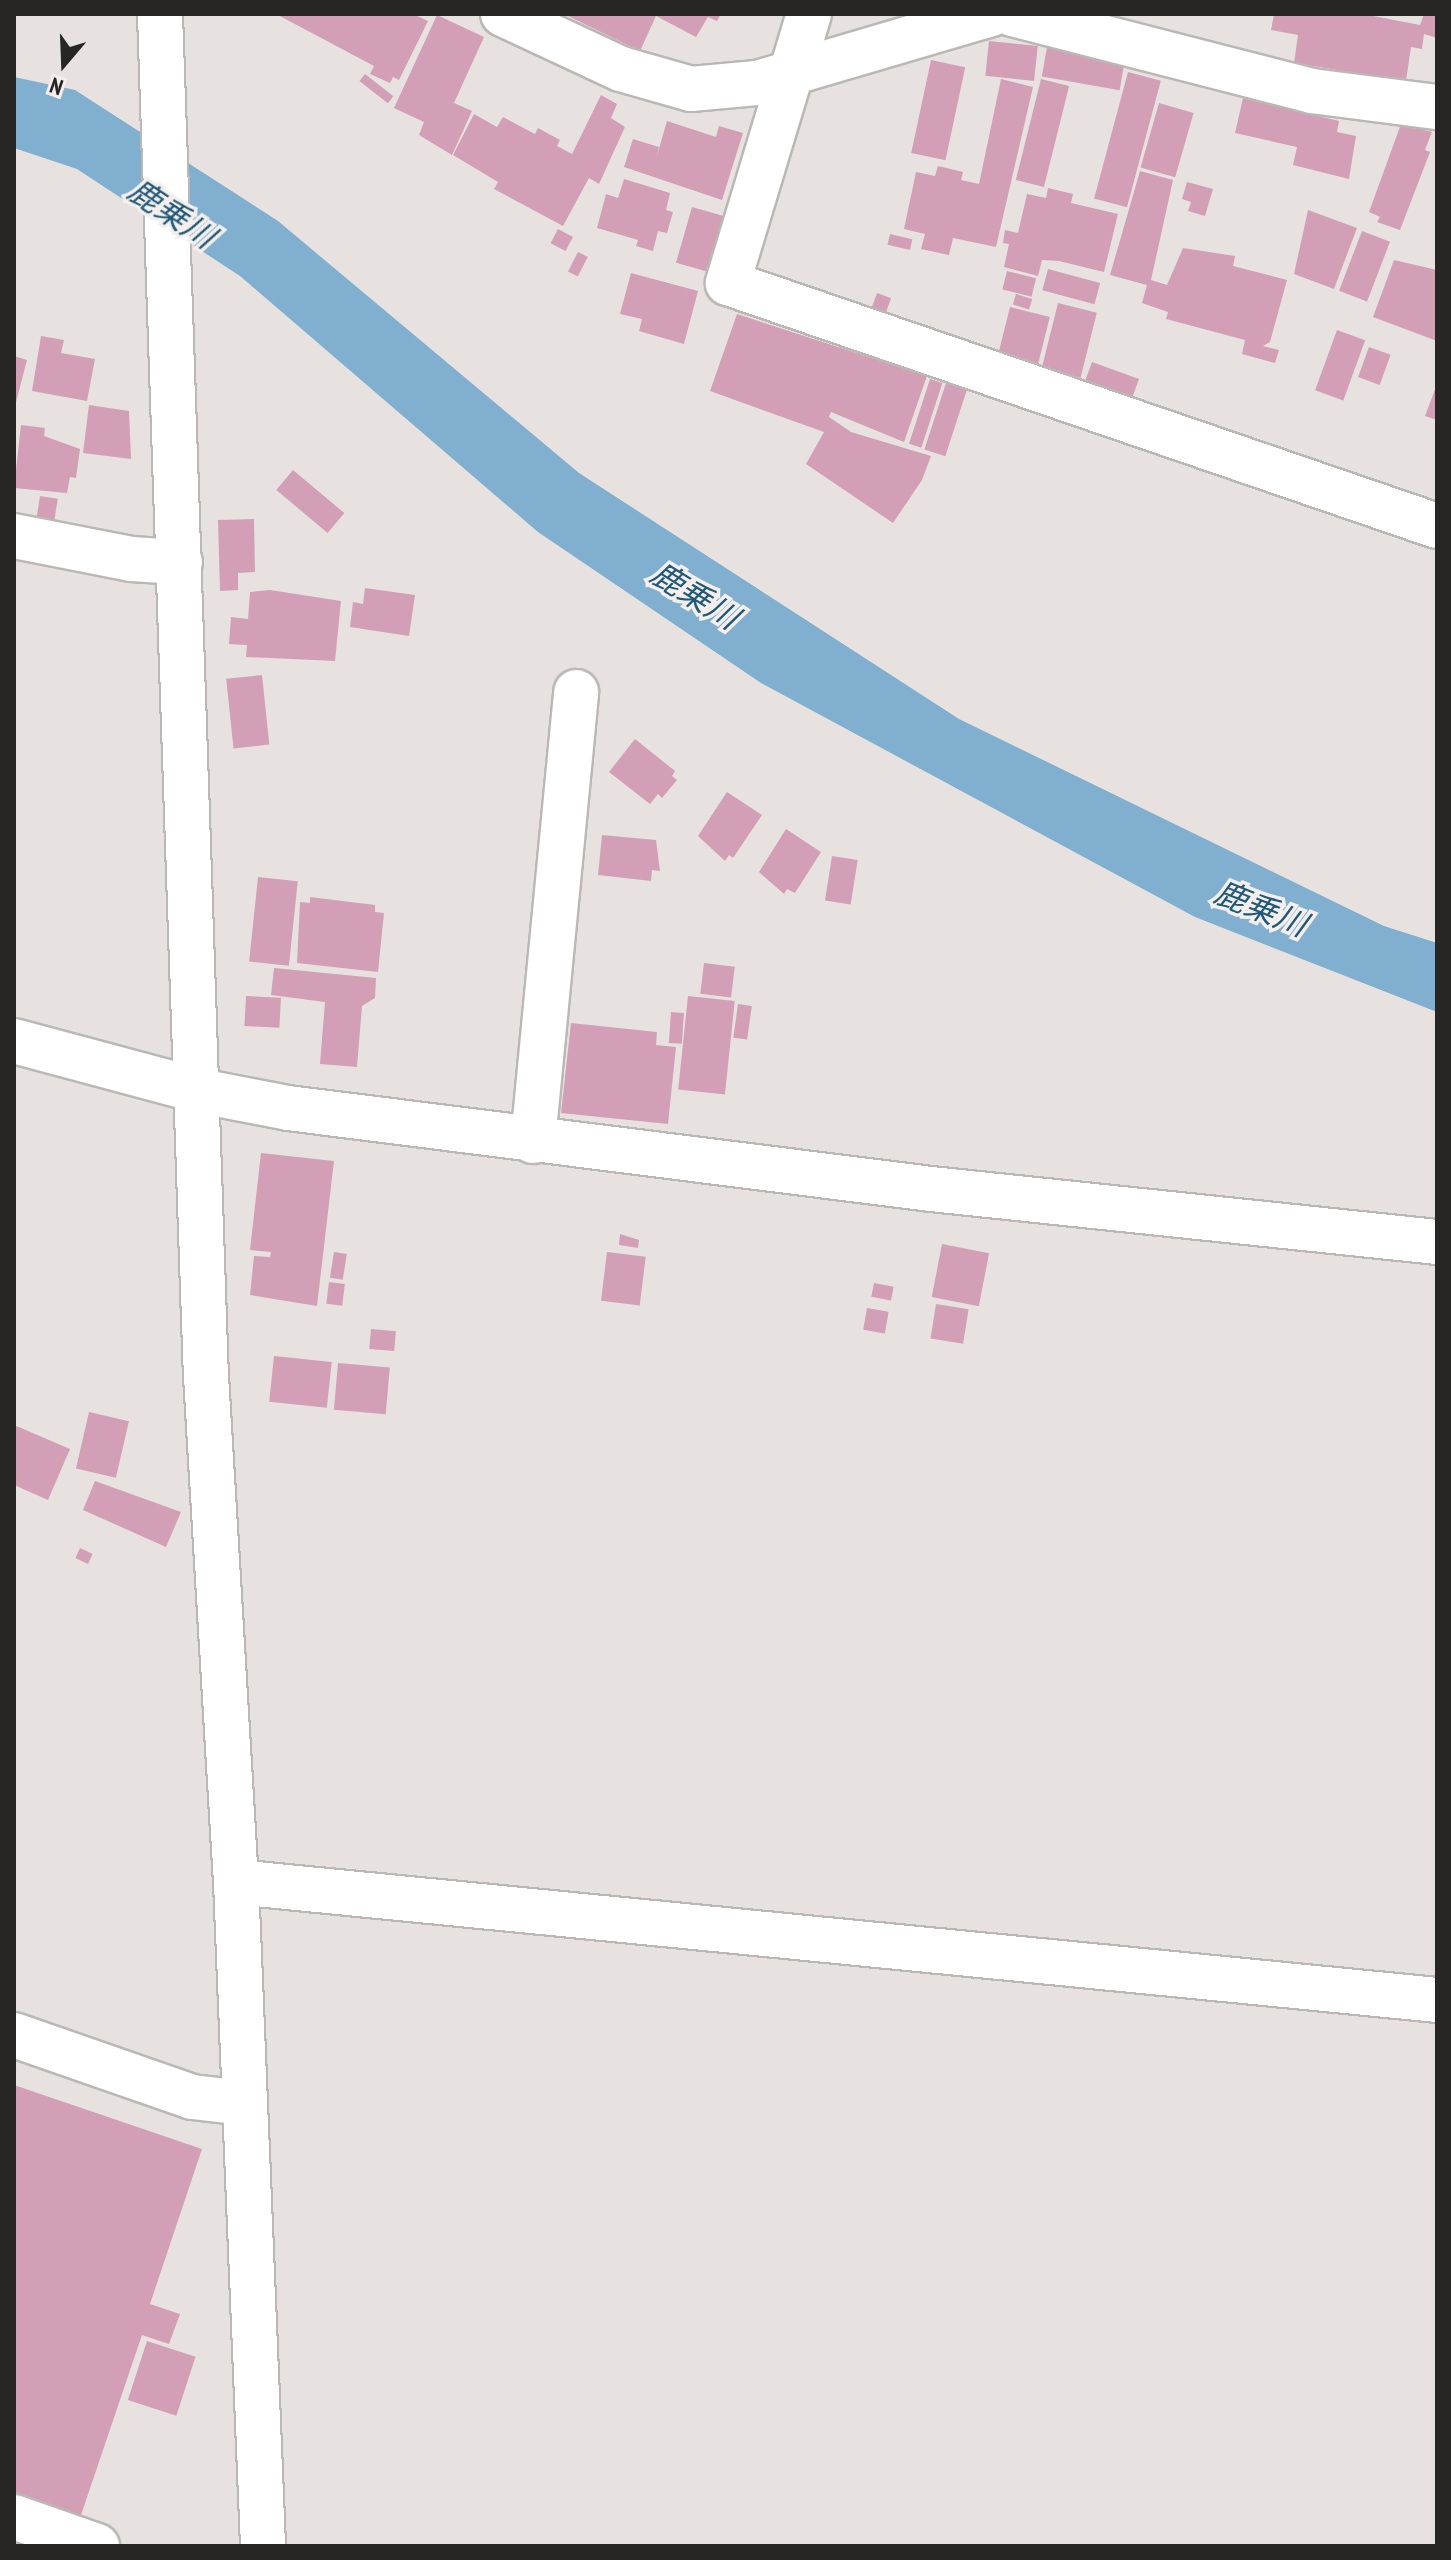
<!DOCTYPE html>
<meta charset="utf-8">
<style>
body{margin:0}
#map{position:relative;width:1451px;height:2560px;overflow:hidden;background:#e7e2df;font-family:"PT Sans Narrow","Noto Sans JP",sans-serif}
div>[style]{position:absolute}
.water>*{inset:0;background:#80afcf}
.building>*{inset:0;background:#d39fb6;transform-origin:0 0}
.roads{filter:drop-shadow(2px 0 #bbb7b4) drop-shadow(-2px 0 #bbb7b4) drop-shadow(0 2px #bbb7b4) drop-shadow(0 -2px #bbb7b4)}
.minor>*{height:44px;margin:-22px;padding:0 22px;transform-origin:22px;border-radius:22px;background:#fff}
.tertiary>*{height:44px;margin:-22px;padding:0 22px;transform-origin:22px;border-radius:22px;background:#fff}
span{translate:-50% -50%;white-space:nowrap;text-align:center;line-height:1.15;-webkit-text-stroke:7px #f4efec;paint-order:stroke}
.water-label{font-size:32px;color:#1f5878;font-style:italic}
.frame{position:absolute;inset:0;border:16px solid #282625;pointer-events:none}
.north{position:absolute;left:24px;top:24px;width:80px;height:80px;-webkit-text-stroke:6px #f4efec;paint-order:stroke;rotate:199deg;font-size:22px;font-weight:700;line-height:32px;text-align:center;color:#282625}
.north::after{content:'';display:block;margin:auto;width:28px;height:36px;background:#282625;clip-path:polygon(50% 0,100% 100%,50% 72%,0 100%)}
</style>
<div id="map">
<div class="water">
<div style="clip-path:polygon(14px 77px,75px 90px,278px 221px,579px 473px,959px 719px,1384px 926px,1437px 943px,1437px 1012px,1195px 917px,761px 683px,538px 532px,240px 276px,77px 169px,14px 148px)"></div>
</div>
<div class="building">
<div style="clip-path:polygon(276px 14px,413px 14px,428px 21px,399px 80px,393px 77px,390px 83px,370px 74px,374px 66px)"></div>
<div style="clip-path:polygon(564px 14px,721px 14px,717px 21px,708px 17px,696px 37px,656px 16px,640px 51px)"></div>
<div style="clip-path:polygon(1274px 14px,1363px 14px,1420px 25px,1424px 14px,1437px 14px,1437px 38px,1424px 34px,1422px 49px,1411px 47px,1406px 81px,1294px 63px,1298px 35px,1271px 30px)"></div>
<div style="clip-path:polygon(437px 15px,484px 37px,454px 103px,472px 111px,452px 155px,419px 135px,424px 122px,394px 108px)"></div>
<div style="left:989px;top:41px;width:49px;height:35px;rotate:6deg"></div>
<div style="left:1047px;top:47px;width:79px;height:30px;rotate:10deg"></div>
<div style="left:931px;top:60px;width:35px;height:95px;rotate:12deg"></div>
<div style="left:1128px;top:72px;width:34px;height:131px;rotate:15deg"></div>
<div style="left:365px;top:74px;width:36px;height:9px;rotate:38deg"></div>
<div style="clip-path:polygon(1001px 79px,1033px 87px,996px 247px,953px 238px,949px 255px,921px 249px,925px 234px,904px 229px,916px 172px,935px 176px,938px 166px,963px 172px,961px 180px,979px 184px)"></div>
<div style="left:1041px;top:79px;width:29px;height:104px;rotate:14deg"></div>
<div style="clip-path:polygon(601px 95px,617px 104px,611px 118px,625px 127px,599px 184px,589px 178px,563px 226px,494px 189px,498px 182px,453px 155px,474px 114px,497px 127px,503px 117px,535px 134px,538px 128px,560px 140px,557px 146px,572px 154px)"></div>
<div style="clip-path:polygon(1243px 98px,1339px 121px,1337px 132px,1356px 136px,1349px 179px,1293px 165px,1297px 147px,1235px 133px)"></div>
<div style="left:1159px;top:103px;width:36px;height:67px;rotate:16deg"></div>
<div style="clip-path:polygon(667px 121px,716px 137px,719px 126px,743px 133px,722px 200px,624px 167px,633px 139px,659px 147px,656px 159px)"></div>
<div style="clip-path:polygon(1401px 124px,1432px 132px,1425px 150px,1430px 152px,1400px 230px,1377px 222px,1380px 217px,1369px 212px)"></div>
<div style="clip-path:polygon(1140px 171px,1173px 180px,1151px 280px,1167px 285px,1183px 248px,1235px 256px,1233px 266px,1287px 280px,1270px 342px,1263px 346px,1279px 350px,1275px 363px,1242px 354px,1245px 340px,1166px 319px,1168px 312px,1142px 303px,1147px 285px,1110px 275px)"></div>
<div style="clip-path:polygon(624px 179px,670px 193px,666px 210px,673px 212px,667px 233px,658px 231px,653px 251px,636px 246px,638px 240px,597px 228px,606px 194px,618px 198px)"></div>
<div style="clip-path:polygon(1187px 182px,1213px 189px,1205px 216px,1188px 211px,1191px 202px,1182px 199px)"></div>
<div style="clip-path:polygon(1048px 188px,1073px 194px,1071px 203px,1118px 214px,1104px 272px,1059px 261px,1042px 260px,1038px 276px,1004px 267px,1009px 244px,1003px 243px,1005px 230px,1018px 233px,1027px 194px,1046px 198px)"></div>
<div style="left:692px;top:207px;width:33px;height:58px;rotate:16deg"></div>
<div style="clip-path:polygon(1308px 210px,1357px 228px,1334px 289px,1294px 274px)"></div>
<div style="left:558px;top:229px;width:17px;height:16px;rotate:28deg"></div>
<div style="left:1362px;top:231px;width:30px;height:64px;rotate:21deg"></div>
<div style="left:890px;top:234px;width:23px;height:11px;rotate:13deg"></div>
<div style="left:578px;top:252px;width:11px;height:22px;rotate:27deg"></div>
<div style="clip-path:polygon(1394px 260px,1437px 270px,1437px 341px,1373px 317px)"></div>
<div style="left:1048px;top:269px;width:54px;height:22px;rotate:15deg"></div>
<div style="left:1007px;top:271px;width:30px;height:19px;rotate:14deg"></div>
<div style="clip-path:polygon(631px 273px,698px 291px,684px 344px,639px 331px,642px 319px,620px 314px)"></div>
<div style="left:877px;top:293px;width:15px;height:18px;rotate:20deg"></div>
<div style="left:1016px;top:294px;width:17px;height:11px;rotate:17deg"></div>
<div style="left:1058px;top:303px;width:40px;height:67px;rotate:14deg"></div>
<div style="left:1010px;top:307px;width:41px;height:49px;rotate:14deg"></div>
<div style="clip-path:polygon(737px 314px,927px 376px,904px 442px,831px 412px,829px 417px,851px 432px,931px 456px,922px 480px,893px 523px,806px 464px,824px 432px,710px 391px)"></div>
<div style="left:1337px;top:330px;width:30px;height:64px;rotate:20deg"></div>
<div style="clip-path:polygon(41px 336px,64px 340px,61px 353px,95px 359px,87px 401px,32px 391px)"></div>
<div style="left:1369px;top:347px;width:23px;height:32px;rotate:20deg"></div>
<div style="clip-path:polygon(14px 356px,27px 360px,15px 406px,14px 406px)"></div>
<div style="left:1092px;top:362px;width:50px;height:21px;rotate:20deg"></div>
<div style="left:930px;top:379px;width:13px;height:68px;rotate:18deg"></div>
<div style="left:946px;top:383px;width:22px;height:70px;rotate:18deg"></div>
<div style="clip-path:polygon(1437px 384px,1437px 420px,1425px 416px)"></div>
<div style="clip-path:polygon(89px 405px,129px 411px,131px 459px,83px 453px)"></div>
<div style="clip-path:polygon(21px 425px,45px 428px,44px 436px,80px 449px,76px 478px,70px 477px,67px 493px,14px 488px)"></div>
<div style="left:293px;top:470px;width:67px;height:26px;rotate:40deg"></div>
<div style="left:40px;top:496px;width:18px;height:27px;rotate:9deg"></div>
<div style="clip-path:polygon(254px 519px,255px 572px,238px 573px,238px 590px,220px 591px,218px 520px)"></div>
<div style="clip-path:polygon(365px 588px,415px 595px,409px 636px,350px 627px,353px 602px,363px 604px)"></div>
<div style="clip-path:polygon(270px 590px,341px 601px,335px 661px,246px 657px,247px 645px,229px 644px,231px 617px,248px 619px,250px 592px)"></div>
<div style="left:262px;top:675px;width:70px;height:36px;rotate:84deg"></div>
<div style="clip-path:polygon(635px 739px,675px 771px,672px 776px,677px 780px,662px 798px,658px 794px,650px 804px,609px 772px)"></div>
<div style="clip-path:polygon(727px 792px,762px 815px,733px 858px,729px 855px,725px 861px,698px 836px)"></div>
<div style="clip-path:polygon(786px 829px,821px 852px,795px 893px,787px 889px,784px 894px,759px 872px)"></div>
<div style="clip-path:polygon(602px 835px,656px 840px,660px 871px,652px 870px,651px 881px,598px 875px)"></div>
<div style="left:832px;top:856px;width:26px;height:45px;rotate:9deg"></div>
<div style="left:258px;top:877px;width:40px;height:85px;rotate:6deg"></div>
<div style="clip-path:polygon(310px 897px,375px 905px,375px 912px,384px 913px,378px 972px,297px 963px,300px 902px,310px 903px)"></div>
<div style="left:704px;top:963px;width:31px;height:31px;rotate:7deg"></div>
<div style="clip-path:polygon(274px 968px,376px 978px,375px 998px,362px 1006px,357px 1067px,320px 1064px,325px 1002px,271px 995px)"></div>
<div style="left:246px;top:996px;width:35px;height:30px;rotate:3deg"></div>
<div style="left:688px;top:996px;width:47px;height:94px;rotate:6deg"></div>
<div style="left:738px;top:1004px;width:14px;height:34px;rotate:8deg"></div>
<div style="left:671px;top:1012px;width:13px;height:31px;rotate:4deg"></div>
<div style="clip-path:polygon(571px 1023px,657px 1032px,656px 1045px,676px 1047px,668px 1124px,561px 1113px)"></div>
<div style="clip-path:polygon(261px 1153px,334px 1161px,317px 1306px,250px 1295px,254px 1256px,270px 1257px,271px 1252px,250px 1250px)"></div>
<div style="clip-path:polygon(620px 1234px,639px 1240px,638px 1248px,619px 1245px)"></div>
<div style="left:942px;top:1244px;width:48px;height:54px;rotate:11deg"></div>
<div style="left:334px;top:1252px;width:13px;height:26px;rotate:9deg"></div>
<div style="left:607px;top:1252px;width:39px;height:49px;rotate:7deg"></div>
<div style="left:329px;top:1282px;width:16px;height:22px;rotate:7deg"></div>
<div style="left:874px;top:1283px;width:20px;height:14px;rotate:11deg"></div>
<div style="left:936px;top:1304px;width:33px;height:35px;rotate:9deg"></div>
<div style="left:867px;top:1308px;width:22px;height:22px;rotate:10deg"></div>
<div style="left:371px;top:1329px;width:25px;height:20px;rotate:5deg"></div>
<div style="left:274px;top:1356px;width:58px;height:46px;rotate:6deg"></div>
<div style="left:338px;top:1363px;width:52px;height:47px;rotate:5deg"></div>
<div style="left:89px;top:1412px;width:41px;height:58px;rotate:13deg"></div>
<div style="clip-path:polygon(14px 1425px,70px 1449px,48px 1500px,14px 1485px)"></div>
<div style="clip-path:polygon(95px 1481px,181px 1512px,166px 1547px,83px 1510px)"></div>
<div style="left:80px;top:1548px;width:14px;height:11px;rotate:25deg"></div>
<div style="clip-path:polygon(14px 2085px,202px 2149px,150px 2304px,180px 2314px,169px 2344px,142px 2335px,80px 2518px,14px 2496px)"></div>
<div style="left:147px;top:2341px;width:51px;height:62px;rotate:18deg"></div>
</div>
<div class="roads">
<div class="minor">
<div style="left:809px;top:14px;width:281px;rotate:106.8deg"></div>
<div style="left:728px;top:283px;width:749px;rotate:18.92deg"></div>
<div style="left:1012px;top:14px;width:310px;rotate:14.4deg"></div>
<div style="left:1312px;top:91px;width:126px;rotate:7.3deg"></div>
<div style="left:14px;top:536px;width:119px;rotate:11.1deg"></div>
<div style="left:131px;top:559px;width:49px;rotate:3.5deg"></div>
<div style="left:533px;top:1141px;width:451px;rotate:-84.5deg"></div>
<div style="left:236px;top:1882px;width:1207px;rotate:5.61deg"></div>
<div style="left:14px;top:2035px;width:188px;rotate:19.2deg"></div>
<div style="left:192px;top:2097px;width:52px;rotate:6.6deg"></div>
<div style="left:14px;top:2517px;width:88px;rotate:19.3deg"></div>
</div>
<div class="tertiary">
<div style="left:160px;top:14px;width:1363px;rotate:88.07deg"></div>
<div style="left:206px;top:1376px;width:507px;rotate:86.61deg"></div>
<div style="left:236px;top:1882px;width:665px;rotate:87.67deg"></div>
<div style="left:503px;top:14px;width:130px;rotate:25deg"></div>
<div style="left:621px;top:69px;width:73px;rotate:15.9deg"></div>
<div style="left:691px;top:89px;width:66px;rotate:-5.2deg"></div>
<div style="left:757px;top:83px;width:245px;rotate:-16.4deg"></div>
<div style="left:14px;top:1041px;width:193px;rotate:15deg"></div>
<div style="left:200px;top:1091px;width:90px;rotate:10.9deg"></div>
<div style="left:288px;top:1108px;width:648px;rotate:7.18deg"></div>
<div style="left:931px;top:1189px;width:509px;rotate:5.98deg"></div>
</div>
</div>
<div class="water-label">
<span style="left:172px;top:213px;rotate:34deg">鹿乗川</span>
<span style="left:695px;top:595px;rotate:32deg">鹿乗川</span>
<span style="left:1261px;top:908px;rotate:22deg">鹿乗川</span>
</div>
<div class="frame"></div>
<div class="north">N</div>
</div>
